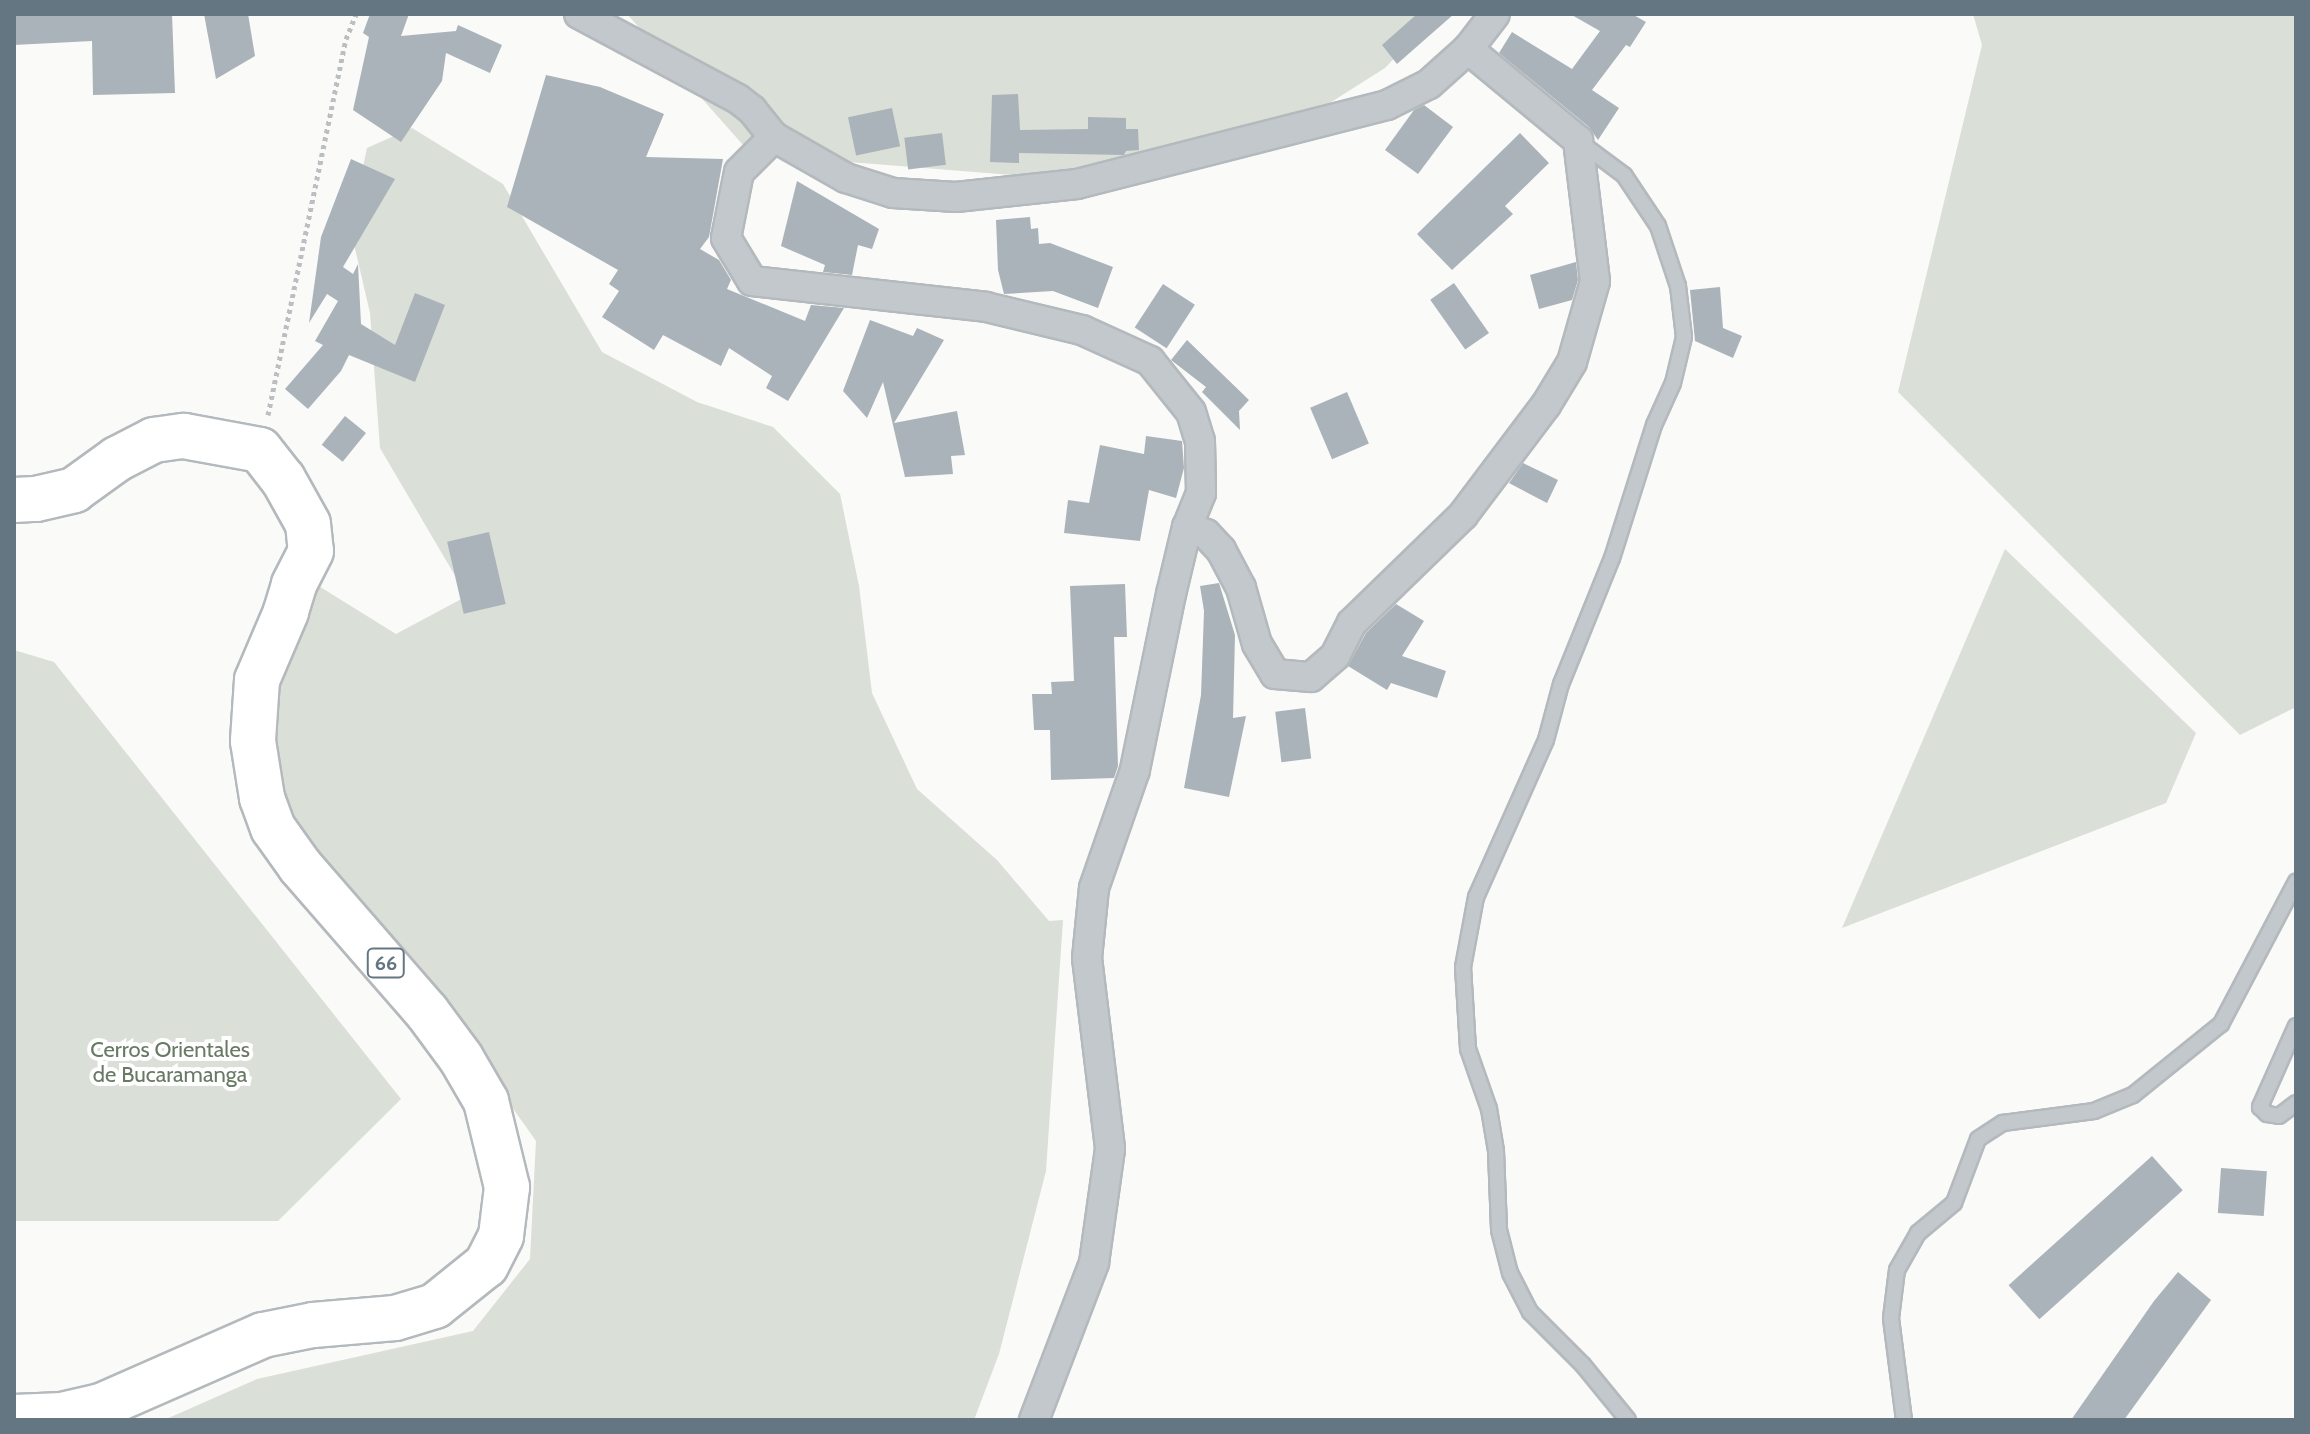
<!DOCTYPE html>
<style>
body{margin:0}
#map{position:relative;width:2310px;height:1434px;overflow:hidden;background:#fafaf8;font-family:Cabin,sans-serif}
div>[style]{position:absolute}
.green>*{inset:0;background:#dadfd7}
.building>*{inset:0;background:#aab3b9;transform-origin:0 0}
.path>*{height:5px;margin-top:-2.5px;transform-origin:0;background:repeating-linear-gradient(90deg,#bbbfc2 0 4px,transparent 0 8px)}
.roads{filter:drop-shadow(2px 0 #b4b9bd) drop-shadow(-2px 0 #b4b9bd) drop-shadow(0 2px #b4b9bd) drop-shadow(0 -2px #b4b9bd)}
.service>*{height:14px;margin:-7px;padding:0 7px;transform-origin:7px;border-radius:7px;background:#c3c8cc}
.minor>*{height:28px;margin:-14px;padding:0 14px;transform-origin:14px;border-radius:14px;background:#c3c8cc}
.trunk>*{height:44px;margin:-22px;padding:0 22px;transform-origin:22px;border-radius:22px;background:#fff}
span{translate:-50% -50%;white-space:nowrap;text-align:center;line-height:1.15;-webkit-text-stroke:8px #fff;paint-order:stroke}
.shield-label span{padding:2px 6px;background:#fff;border:2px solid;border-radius:6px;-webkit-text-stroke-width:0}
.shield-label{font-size:20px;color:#657683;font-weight:700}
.park-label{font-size:22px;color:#687a64}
.frame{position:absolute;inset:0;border:16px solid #657683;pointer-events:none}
</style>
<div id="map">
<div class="green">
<div style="clip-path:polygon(627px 14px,1437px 14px,1385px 68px,1265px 144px,1037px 177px,751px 154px)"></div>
<div style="clip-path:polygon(1973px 14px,2296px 14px,2296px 707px,2240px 735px,1898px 392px,1982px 45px)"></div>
<div style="clip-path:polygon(412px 128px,503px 184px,602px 352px,697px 402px,773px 427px,840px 494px,859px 586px,872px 693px,917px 789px,997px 860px,1049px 921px,1063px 920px,1046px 1171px,999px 1354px,974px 1420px,164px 1420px,257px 1379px,473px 1331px,530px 1259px,536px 1141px,502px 1093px,280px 831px,261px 724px,317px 585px,396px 634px,467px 596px,380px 448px,370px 313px,350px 227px,367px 148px)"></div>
<div style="clip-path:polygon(2005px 549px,2196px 733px,2166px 803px,1842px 928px)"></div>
<div style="clip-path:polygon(14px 650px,54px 662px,401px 1099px,278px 1221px,14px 1221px)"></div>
</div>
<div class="building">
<div style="clip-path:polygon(14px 14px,172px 14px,175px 93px,93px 95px,92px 41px,14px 45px)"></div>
<div style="clip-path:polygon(204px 14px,248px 14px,255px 56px,216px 79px)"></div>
<div style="clip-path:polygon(370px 14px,409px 14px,401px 36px,456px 31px,458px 25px,502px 45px,490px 73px,446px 53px,442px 81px,401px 142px,353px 110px,369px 37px,363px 33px)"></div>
<div style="clip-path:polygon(1417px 14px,1454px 14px,1397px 64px,1382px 45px)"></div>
<div style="clip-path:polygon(1570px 14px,1632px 14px,1646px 22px,1630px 47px,1626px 45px,1592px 90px,1619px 108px,1598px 140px,1589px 127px,1499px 53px,1512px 32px,1572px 69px,1600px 31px)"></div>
<div style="clip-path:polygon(546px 75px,600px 87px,664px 114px,646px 157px,723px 159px,709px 237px,700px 249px,719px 260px,731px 280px,727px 289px,805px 321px,811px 305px,844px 308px,788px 401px,766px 388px,772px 376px,729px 348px,721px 366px,663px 335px,654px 350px,602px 317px,619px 291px,609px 284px,618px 270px,507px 207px)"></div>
<div style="clip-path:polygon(1018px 94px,1020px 130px,1088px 129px,1088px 117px,1126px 118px,1126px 129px,1138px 129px,1139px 150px,1126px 151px,1124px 155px,1019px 153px,1019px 163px,990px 162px,992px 95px)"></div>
<div style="clip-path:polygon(1424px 105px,1453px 127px,1418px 174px,1385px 150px,1414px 110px)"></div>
<div style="left:892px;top:108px;width:39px;height:45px;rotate:78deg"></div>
<div style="left:942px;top:133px;width:32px;height:38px;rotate:83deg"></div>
<div style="clip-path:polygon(1520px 133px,1549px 163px,1505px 206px,1513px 214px,1452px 270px,1417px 234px)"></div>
<div style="clip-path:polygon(351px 159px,395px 179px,343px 267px,353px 274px,358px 264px,361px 324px,395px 345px,415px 293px,445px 305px,415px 382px,349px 355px,341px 371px,308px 409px,285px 389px,323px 345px,315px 341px,338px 301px,327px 294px,309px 323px,321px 237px)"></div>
<div style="clip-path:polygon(797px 181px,879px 229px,872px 249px,858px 245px,852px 275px,823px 272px,825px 265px,781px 246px)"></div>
<div style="clip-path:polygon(1030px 217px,1031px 229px,1038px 228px,1039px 244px,1050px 243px,1113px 267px,1098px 308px,1053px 291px,1004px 294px,998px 270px,996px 220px)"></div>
<div style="clip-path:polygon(1576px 262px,1578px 280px,1572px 300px,1539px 309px,1530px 275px)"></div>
<div style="left:1454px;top:283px;width:61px;height:29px;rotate:55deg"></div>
<div style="left:1163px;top:284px;width:38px;height:52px;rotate:33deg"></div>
<div style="clip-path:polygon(1720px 287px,1723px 328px,1742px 336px,1733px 358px,1695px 341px,1690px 290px)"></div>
<div style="clip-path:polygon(870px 320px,913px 336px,917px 328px,944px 340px,894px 423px,957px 411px,965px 455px,951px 456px,953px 474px,905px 477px,883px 382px,867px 418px,843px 391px)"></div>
<div style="clip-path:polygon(1187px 340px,1249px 400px,1239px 411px,1240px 430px,1202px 392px,1206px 387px,1171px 360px)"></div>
<div style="left:1347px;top:392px;width:56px;height:40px;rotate:67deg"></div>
<div style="left:345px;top:416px;width:27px;height:37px;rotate:39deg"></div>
<div style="clip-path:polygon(1146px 436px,1182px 441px,1184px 468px,1176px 498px,1149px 490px,1140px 541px,1064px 533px,1068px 500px,1089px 503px,1100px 445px,1144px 454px)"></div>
<div style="clip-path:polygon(1523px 463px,1558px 480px,1547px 503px,1509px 483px)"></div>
<div style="left:489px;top:532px;width:74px;height:43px;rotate:77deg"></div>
<div style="clip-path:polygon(1219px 583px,1235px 635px,1233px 718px,1246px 716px,1229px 797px,1184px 788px,1201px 695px,1204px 611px,1200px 586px)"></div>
<div style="clip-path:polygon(1125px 584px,1127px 637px,1114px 637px,1118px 766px,1114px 778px,1051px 780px,1050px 730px,1034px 730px,1032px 694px,1052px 694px,1051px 682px,1074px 681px,1070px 586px)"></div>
<div style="clip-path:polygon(1396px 604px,1424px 621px,1402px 656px,1446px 671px,1437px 698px,1391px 683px,1387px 690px,1348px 666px,1366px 633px)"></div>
<div style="left:1305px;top:708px;width:51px;height:30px;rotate:83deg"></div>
<div style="left:2152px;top:1156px;width:46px;height:193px;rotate:48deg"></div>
<div style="left:2221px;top:1168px;width:46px;height:45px;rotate:4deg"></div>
<div style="clip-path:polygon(2178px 1272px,2211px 1300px,2124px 1420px,2071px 1420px,2154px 1301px)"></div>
</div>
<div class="path">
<div style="left:268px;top:415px;width:384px;rotate:-78.3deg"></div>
<div style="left:346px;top:39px;width:27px;rotate:-68deg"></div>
</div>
<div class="roads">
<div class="service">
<div style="left:1581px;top:143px;width:54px;rotate:36.7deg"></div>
<div style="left:1624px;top:175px;width:61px;rotate:56.3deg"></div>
<div style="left:1658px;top:226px;width:63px;rotate:71.6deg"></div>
<div style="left:1678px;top:286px;width:51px;rotate:83.3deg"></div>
<div style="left:1684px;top:337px;width:47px;rotate:103.4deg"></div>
<div style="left:1673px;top:383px;width:46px;rotate:114.3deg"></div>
<div style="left:1654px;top:425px;width:139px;rotate:107.5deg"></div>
<div style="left:1612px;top:558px;width:136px;rotate:112deg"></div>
<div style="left:1561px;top:684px;width:58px;rotate:105deg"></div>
<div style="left:1546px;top:740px;width:172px;rotate:114deg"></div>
<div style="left:1476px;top:897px;width:71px;rotate:100.5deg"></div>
<div style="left:1463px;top:967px;width:82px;rotate:86.5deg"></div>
<div style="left:1468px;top:1049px;width:64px;rotate:70.7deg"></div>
<div style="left:1489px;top:1109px;width:43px;rotate:80.5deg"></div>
<div style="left:1496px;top:1151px;width:79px;rotate:87.8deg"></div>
<div style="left:1499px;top:1230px;width:44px;rotate:75.7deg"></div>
<div style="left:1510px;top:1273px;width:44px;rotate:62.9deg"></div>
<div style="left:1530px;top:1312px;width:75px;rotate:45deg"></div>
<div style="left:1583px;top:1365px;width:71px;rotate:50.7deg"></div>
<div style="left:2296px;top:1026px;width:89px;rotate:114deg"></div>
<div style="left:2260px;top:1107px;width:10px;rotate:45deg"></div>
<div style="left:2267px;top:1114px;width:12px;rotate:9deg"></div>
<div style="left:2279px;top:1116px;width:21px;rotate:-37deg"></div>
<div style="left:1904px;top:1420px;width:103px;rotate:-97.3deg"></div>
<div style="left:1891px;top:1318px;width:48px;rotate:-82.9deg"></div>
<div style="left:1897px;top:1270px;width:43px;rotate:-60.4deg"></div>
<div style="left:1918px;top:1233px;width:47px;rotate:-39.8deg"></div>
<div style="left:1954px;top:1203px;width:68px;rotate:-69.4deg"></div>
<div style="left:1978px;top:1139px;width:30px;rotate:-33deg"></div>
<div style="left:2003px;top:1123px;width:92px;rotate:-7.5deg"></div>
<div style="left:2094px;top:1111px;width:42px;rotate:-22.3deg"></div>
<div style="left:2133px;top:1095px;width:113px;rotate:-38.9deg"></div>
<div style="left:2221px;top:1024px;width:161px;rotate:-62.2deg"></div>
</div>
<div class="minor">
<div style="left:579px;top:14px;width:180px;rotate:28.1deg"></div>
<div style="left:738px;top:99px;width:18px;rotate:38deg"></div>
<div style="left:752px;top:110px;width:35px;rotate:51deg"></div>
<div style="left:774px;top:137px;width:83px;rotate:29.7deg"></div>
<div style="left:846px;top:178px;width:49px;rotate:17.7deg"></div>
<div style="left:893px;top:193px;width:63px;rotate:3.6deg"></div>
<div style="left:956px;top:197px;width:122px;rotate:-6.1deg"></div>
<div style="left:1077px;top:184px;width:320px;rotate:-14.3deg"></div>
<div style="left:1387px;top:105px;width:47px;rotate:-26.6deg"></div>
<div style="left:1429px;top:84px;width:52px;rotate:-41.9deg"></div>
<div style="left:1468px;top:49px;width:44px;rotate:-52.4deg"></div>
<div style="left:774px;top:137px;width:49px;rotate:135deg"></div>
<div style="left:739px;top:172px;width:67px;rotate:101.1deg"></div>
<div style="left:726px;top:238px;width:50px;rotate:58.8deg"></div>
<div style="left:752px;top:281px;width:235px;rotate:6.3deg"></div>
<div style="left:986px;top:307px;width:99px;rotate:13.5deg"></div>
<div style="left:1082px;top:330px;width:75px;rotate:24.5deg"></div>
<div style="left:1150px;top:361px;width:65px;rotate:51.2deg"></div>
<div style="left:1191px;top:412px;width:30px;rotate:73deg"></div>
<div style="left:1200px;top:441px;width:52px;rotate:88.9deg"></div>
<div style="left:1201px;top:493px;width:37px;rotate:112deg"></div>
<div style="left:1187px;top:527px;width:69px;rotate:103.4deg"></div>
<div style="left:1171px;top:594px;width:180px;rotate:101.6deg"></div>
<div style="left:1135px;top:770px;width:125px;rotate:109.2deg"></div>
<div style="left:1094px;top:888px;width:70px;rotate:95.7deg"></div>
<div style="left:1087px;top:958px;width:192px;rotate:83.1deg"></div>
<div style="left:1110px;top:1149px;width:115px;rotate:98deg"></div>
<div style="left:1094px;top:1263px;width:168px;rotate:110.9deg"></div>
<div style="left:1187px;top:527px;width:20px;rotate:20deg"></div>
<div style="left:1206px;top:534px;width:22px;rotate:47deg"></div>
<div style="left:1221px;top:550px;width:43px;rotate:62.2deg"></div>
<div style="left:1241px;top:588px;width:58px;rotate:74.1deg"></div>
<div style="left:1257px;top:644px;width:35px;rotate:59deg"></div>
<div style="left:1275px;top:674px;width:36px;rotate:5deg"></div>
<div style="left:1311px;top:677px;width:32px;rotate:-41deg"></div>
<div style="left:1335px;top:656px;width:37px;rotate:-63deg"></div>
<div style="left:1352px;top:623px;width:155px;rotate:-44.2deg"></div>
<div style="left:1463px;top:515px;width:138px;rotate:-53deg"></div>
<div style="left:1546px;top:405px;width:50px;rotate:-58.8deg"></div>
<div style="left:1572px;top:362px;width:84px;rotate:-74.1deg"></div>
<div style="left:1595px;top:281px;width:142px;rotate:-96.9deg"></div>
<div style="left:1578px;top:140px;width:143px;rotate:-140.4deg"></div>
</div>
<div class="trunk">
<div style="left:14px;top:500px;width:22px;rotate:-3deg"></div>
<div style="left:36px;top:499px;width:39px;rotate:-13deg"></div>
<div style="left:74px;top:490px;width:53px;rotate:-35.8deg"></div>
<div style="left:117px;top:459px;width:42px;rotate:-27.2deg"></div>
<div style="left:154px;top:440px;width:30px;rotate:-8deg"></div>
<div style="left:184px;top:436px;width:77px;rotate:10.4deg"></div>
<div style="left:260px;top:450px;width:37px;rotate:52deg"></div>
<div style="left:283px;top:479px;width:51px;rotate:60.9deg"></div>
<div style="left:308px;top:524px;width:27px;rotate:84deg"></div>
<div style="left:311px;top:551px;width:38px;rotate:117deg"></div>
<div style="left:294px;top:585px;width:28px;rotate:107deg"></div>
<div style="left:286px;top:612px;width:74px;rotate:113.1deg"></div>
<div style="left:257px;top:680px;width:61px;rotate:93.8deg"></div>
<div style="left:253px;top:741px;width:58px;rotate:81deg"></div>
<div style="left:262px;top:798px;width:32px;rotate:70deg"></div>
<div style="left:273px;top:828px;width:47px;rotate:54.6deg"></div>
<div style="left:300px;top:866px;width:194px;rotate:49deg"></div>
<div style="left:427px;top:1012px;width:57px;rotate:53.5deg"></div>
<div style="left:461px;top:1058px;width:50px;rotate:59.8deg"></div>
<div style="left:486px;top:1101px;width:89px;rotate:76.3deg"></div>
<div style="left:507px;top:1187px;width:49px;rotate:97deg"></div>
<div style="left:501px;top:1236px;width:33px;rotate:117deg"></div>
<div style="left:486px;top:1265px;width:65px;rotate:141.2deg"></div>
<div style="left:435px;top:1306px;width:42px;rotate:163.3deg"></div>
<div style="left:395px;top:1318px;width:82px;rotate:175.1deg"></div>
<div style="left:313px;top:1325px;width:51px;rotate:168.7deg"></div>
<div style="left:263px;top:1335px;width:177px;rotate:156.3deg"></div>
<div style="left:101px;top:1406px;width:40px;rotate:167deg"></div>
<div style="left:62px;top:1415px;width:48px;rotate:177.6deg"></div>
</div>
</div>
<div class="shield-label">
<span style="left:386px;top:963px">66</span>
</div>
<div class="park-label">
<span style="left:170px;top:1062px">Cerros Orientales<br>de Bucaramanga</span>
</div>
<div class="frame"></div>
</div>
